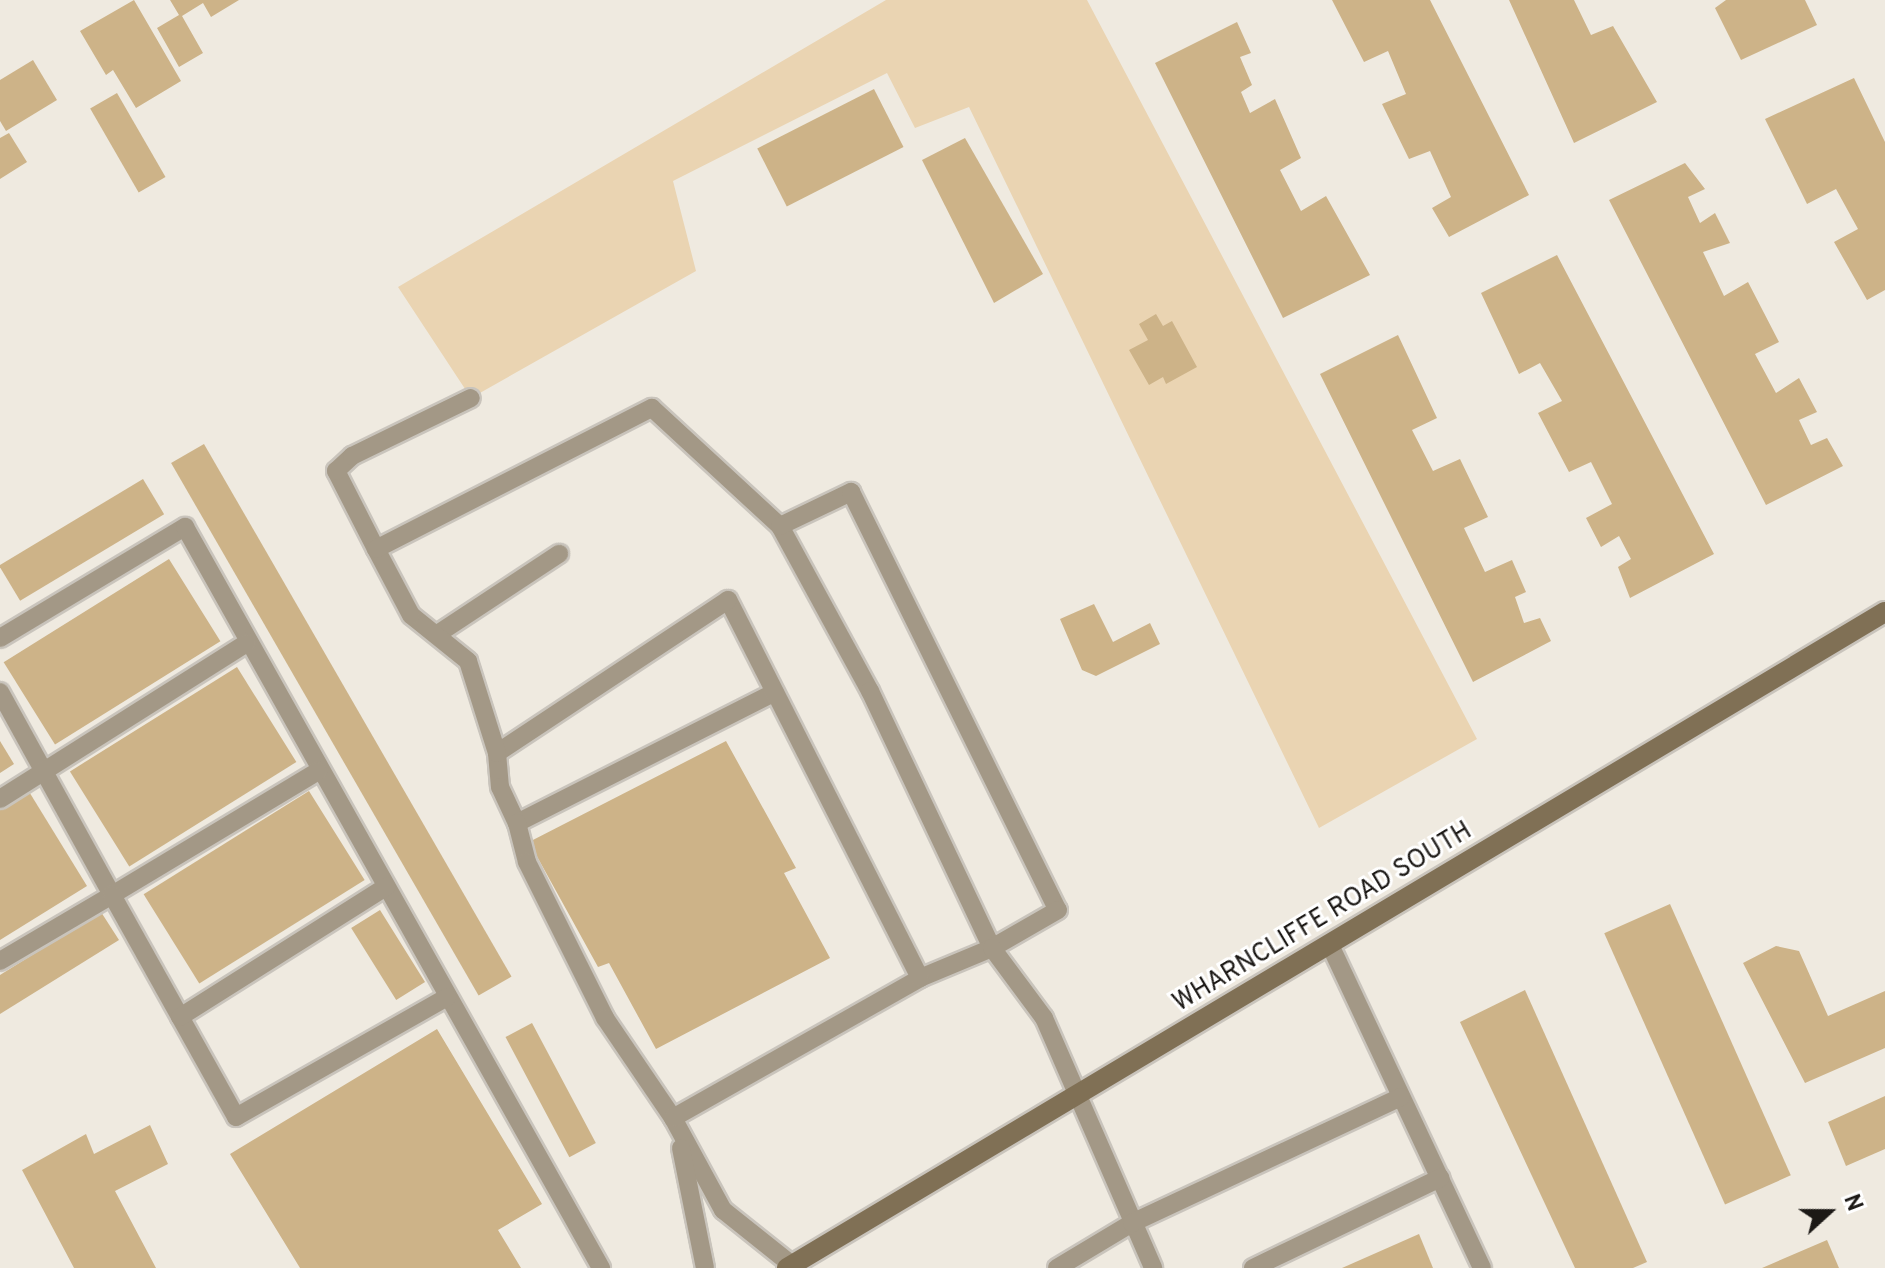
<!DOCTYPE html>
<style>
body{margin:0}
#map{position:relative;width:1885px;height:1268px;overflow:hidden;background:#efeae0;font-family:Overpass,sans-serif}
div>[style]{position:absolute}
.green>*{inset:0;background:#ead4b2}
.building>*{inset:0;background:#cdb388;transform-origin:0 0}
.roads{filter:drop-shadow(2px 0 #c9c4bc) drop-shadow(-2px 0 #c9c4bc) drop-shadow(0 2px #c9c4bc) drop-shadow(0 -2px #c9c4bc)}
.lane>*{height:18px;margin:-9px;padding:0 9px;transform-origin:9px;border-radius:9px;background:#a39886}
.secondary>*{height:20px;margin:-10px;padding:0 10px;transform-origin:10px;border-radius:10px;background:#807055}
span{translate:-50% -50%;white-space:nowrap;text-align:center;line-height:1.15;-webkit-text-stroke:6px #fff;paint-order:stroke}
.street-label{font-size:26px;color:#1c1916}
.north{position:absolute;left:1789px;top:1172px;width:80px;height:80px;-webkit-text-stroke:6px #fff;paint-order:stroke;rotate:69deg;font-size:22px;font-weight:700;line-height:32px;text-align:center;color:#1c1916}
.north::after{content:'';display:block;margin:auto;width:28px;height:36px;background:#1c1916;clip-path:polygon(50% 0,100% 100%,50% 72%,0 100%)}
</style>
<div id="map">
<div class="green">
<div style="clip-path:polygon(886px 0,1087px 0,1477px 739px,1319px 828px,969px 107px,915px 128px,887px 73px,673px 181px,696px 271px,471px 398px,398px 287px)"></div>
</div>
<div class="building">
<div style="clip-path:polygon(134px 0,181px 81px,136px 108px,113px 70px,106px 75px,80px 31px)"></div>
<div style="clip-path:polygon(170px 0,239px 0,211px 17px,203px 3px,182px 16px,203px 53px,179px 67px,157px 28px,179px 15px)"></div>
<div style="clip-path:polygon(1332px 0,1430px 0,1529px 195px,1449px 237px,1432px 208px,1451px 197px,1430px 151px,1409px 159px,1382px 104px,1406px 94px,1388px 51px,1364px 62px)"></div>
<div style="clip-path:polygon(1509px 0,1574px 0,1591px 35px,1613px 26px,1657px 102px,1574px 143px)"></div>
<div style="clip-path:polygon(1726px 0,1805px 0,1817px 25px,1741px 60px,1715px 8px)"></div>
<div style="clip-path:polygon(1237px 22px,1251px 53px,1240px 57px,1252px 85px,1241px 92px,1250px 113px,1275px 99px,1301px 158px,1280px 170px,1301px 211px,1326px 196px,1370px 275px,1283px 318px,1155px 63px)"></div>
<div style="clip-path:polygon(33px 60px,57px 100px,6px 131px,0 121px,0 80px)"></div>
<div style="clip-path:polygon(1854px 78px,1885px 142px,1885px 290px,1867px 300px,1834px 242px,1858px 229px,1836px 189px,1807px 204px,1765px 119px)"></div>
<div style="left:874px;top:89px;width:65px;height:131px;rotate:63deg"></div>
<div style="left:117px;top:93px;width:97px;height:31px;rotate:60deg"></div>
<div style="clip-path:polygon(9px 133px,27px 162px,0 179px,0 138px)"></div>
<div style="clip-path:polygon(965px 138px,1043px 274px,994px 303px,922px 160px)"></div>
<div style="clip-path:polygon(1685px 163px,1705px 189px,1688px 197px,1700px 223px,1715px 213px,1730px 243px,1703px 252px,1724px 296px,1748px 282px,1779px 342px,1755px 354px,1776px 393px,1799px 378px,1817px 412px,1799px 420px,1811px 445px,1827px 438px,1843px 466px,1766px 505px,1609px 200px)"></div>
<div style="clip-path:polygon(1557px 255px,1714px 554px,1630px 598px,1618px 567px,1631px 559px,1619px 536px,1601px 547px,1586px 518px,1612px 504px,1591px 462px,1569px 472px,1538px 413px,1562px 401px,1540px 363px,1519px 374px,1481px 293px)"></div>
<div style="clip-path:polygon(1156px 314px,1163px 326px,1172px 321px,1197px 367px,1166px 384px,1163px 377px,1149px 385px,1129px 350px,1148px 340px,1139px 324px)"></div>
<div style="clip-path:polygon(1398px 335px,1437px 418px,1412px 430px,1433px 471px,1460px 459px,1488px 517px,1464px 528px,1485px 572px,1512px 560px,1526px 592px,1515px 597px,1524px 623px,1540px 618px,1551px 641px,1473px 682px,1320px 374px)"></div>
<div style="left:204px;top:444px;width:615px;height:38px;rotate:60deg"></div>
<div style="left:143px;top:479px;width:41px;height:168px;rotate:59deg"></div>
<div style="left:169px;top:559px;width:97px;height:195px;rotate:58deg"></div>
<div style="clip-path:polygon(1094px 604px,1113px 642px,1150px 623px,1160px 644px,1096px 676px,1082px 670px,1060px 619px)"></div>
<div style="left:237px;top:667px;width:112px;height:197px;rotate:58deg"></div>
<div style="clip-path:polygon(0 741px,14px 764px,0 773px)"></div>
<div style="clip-path:polygon(726px 741px,796px 868px,784px 873px,830px 958px,656px 1049px,609px 963px,598px 967px,529px 842px)"></div>
<div style="clip-path:polygon(28px 790px,87px 886px,0 940px,0 808px)"></div>
<div style="left:309px;top:791px;width:105px;height:195px;rotate:58deg"></div>
<div style="left:1670px;top:904px;width:297px;height:72px;rotate:66deg"></div>
<div style="left:380px;top:910px;width:85px;height:34px;rotate:58deg"></div>
<div style="clip-path:polygon(101px 912px,119px 940px,0 1014px,0 975px)"></div>
<div style="clip-path:polygon(1776px 946px,1799px 951px,1828px 1016px,1885px 991px,1885px 1048px,1805px 1083px,1743px 963px)"></div>
<div style="clip-path:polygon(1525px 990px,1647px 1262px,1633px 1268px,1575px 1268px,1460px 1022px)"></div>
<div style="left:532px;top:1023px;width:136px;height:30px;rotate:62deg"></div>
<div style="clip-path:polygon(437px 1029px,542px 1204px,498px 1230px,521px 1268px,300px 1268px,230px 1154px)"></div>
<div style="clip-path:polygon(1885px 1096px,1885px 1149px,1846px 1166px,1828px 1122px)"></div>
<div style="clip-path:polygon(150px 1125px,168px 1164px,115px 1191px,156px 1268px,74px 1268px,22px 1170px,86px 1134px,94px 1154px)"></div>
<div style="clip-path:polygon(1419px 1234px,1433px 1268px,1342px 1268px)"></div>
<div style="clip-path:polygon(1827px 1240px,1839px 1268px,1762px 1268px)"></div>
</div>
<div class="roads">
<div class="lane">
<div style="left:780px;top:526px;width:188px;rotate:61.4deg"></div>
<div style="left:870px;top:691px;width:284px;rotate:64.6deg"></div>
<div style="left:992px;top:948px;width:78px;rotate:157.4deg"></div>
<div style="left:376px;top:549px;width:88px;rotate:-117.1deg"></div>
<div style="left:336px;top:471px;width:22px;rotate:-43deg"></div>
<div style="left:352px;top:456px;width:132px;rotate:-26deg"></div>
<div style="left:439px;top:633px;width:144px;rotate:-33.4deg"></div>
<div style="left:0;top:638px;width:216px;rotate:-31deg"></div>
<div style="left:185px;top:527px;width:850px;rotate:60.69deg"></div>
<div style="left:0;top:692px;width:232px;rotate:61.1deg"></div>
<div style="left:112px;top:895px;width:240px;rotate:-31deg"></div>
<div style="left:497px;top:753px;width:34px;rotate:85deg"></div>
<div style="left:500px;top:787px;width:40px;rotate:65deg"></div>
<div style="left:517px;top:823px;width:289px;rotate:-26.9deg"></div>
<div style="left:0;top:799px;width:292px;rotate:-32.3deg"></div>
<div style="left:517px;top:823px;width:40px;rotate:75.6deg"></div>
<div style="left:527px;top:862px;width:174px;rotate:63.4deg"></div>
<div style="left:605px;top:1018px;width:121px;rotate:55.8deg"></div>
<div style="left:673px;top:1118px;width:105px;rotate:61.5deg"></div>
<div style="left:723px;top:1210px;width:88px;rotate:38.6deg"></div>
<div style="left:1330px;top:945px;width:357px;rotate:64.8deg"></div>
<div style="left:0;top:961px;width:130px;rotate:-30.5deg"></div>
<div style="left:112px;top:895px;width:254px;rotate:60.8deg"></div>
<div style="left:236px;top:1117px;width:243px;rotate:-29.6deg"></div>
<div style="left:180px;top:1017px;width:244px;rotate:-32.3deg"></div>
<div style="left:673px;top:1118px;width:284px;rotate:-29.5deg"></div>
<div style="left:920px;top:978px;width:424px;rotate:-116.9deg"></div>
<div style="left:728px;top:600px;width:277px;rotate:146.5deg"></div>
<div style="left:497px;top:753px;width:96px;rotate:-107.5deg"></div>
<div style="left:468px;top:661px;width:73px;rotate:-141.1deg"></div>
<div style="left:411px;top:615px;width:75px;rotate:-117.9deg"></div>
<div style="left:376px;top:549px;width:310px;rotate:-27.1deg"></div>
<div style="left:652px;top:408px;width:174px;rotate:42.7deg"></div>
<div style="left:780px;top:526px;width:79px;rotate:-25.6deg"></div>
<div style="left:851px;top:492px;width:466px;rotate:63.7deg"></div>
<div style="left:1058px;top:910px;width:76px;rotate:150.1deg"></div>
<div style="left:992px;top:948px;width:87px;rotate:53.4deg"></div>
<div style="left:1044px;top:1018px;width:273px;rotate:66.4deg"></div>
<div style="left:681px;top:1148px;width:122px;rotate:78.7deg"></div>
<div style="left:1057px;top:1268px;width:87px;rotate:-31deg"></div>
<div style="left:1132px;top:1223px;width:297px;rotate:-25.1deg"></div>
<div style="left:1253px;top:1268px;width:208px;rotate:-25.7deg"></div>
</div>
<div class="secondary">
<div style="left:787px;top:1268px;width:1279px;rotate:-30.86deg"></div>
</div>
</div>
<div class="street-label">
<span style="left:1323px;top:918px;rotate:-31deg">WHARNCLIFFE ROAD SOUTH</span>
</div>
<div class="north">N</div>
</div>
